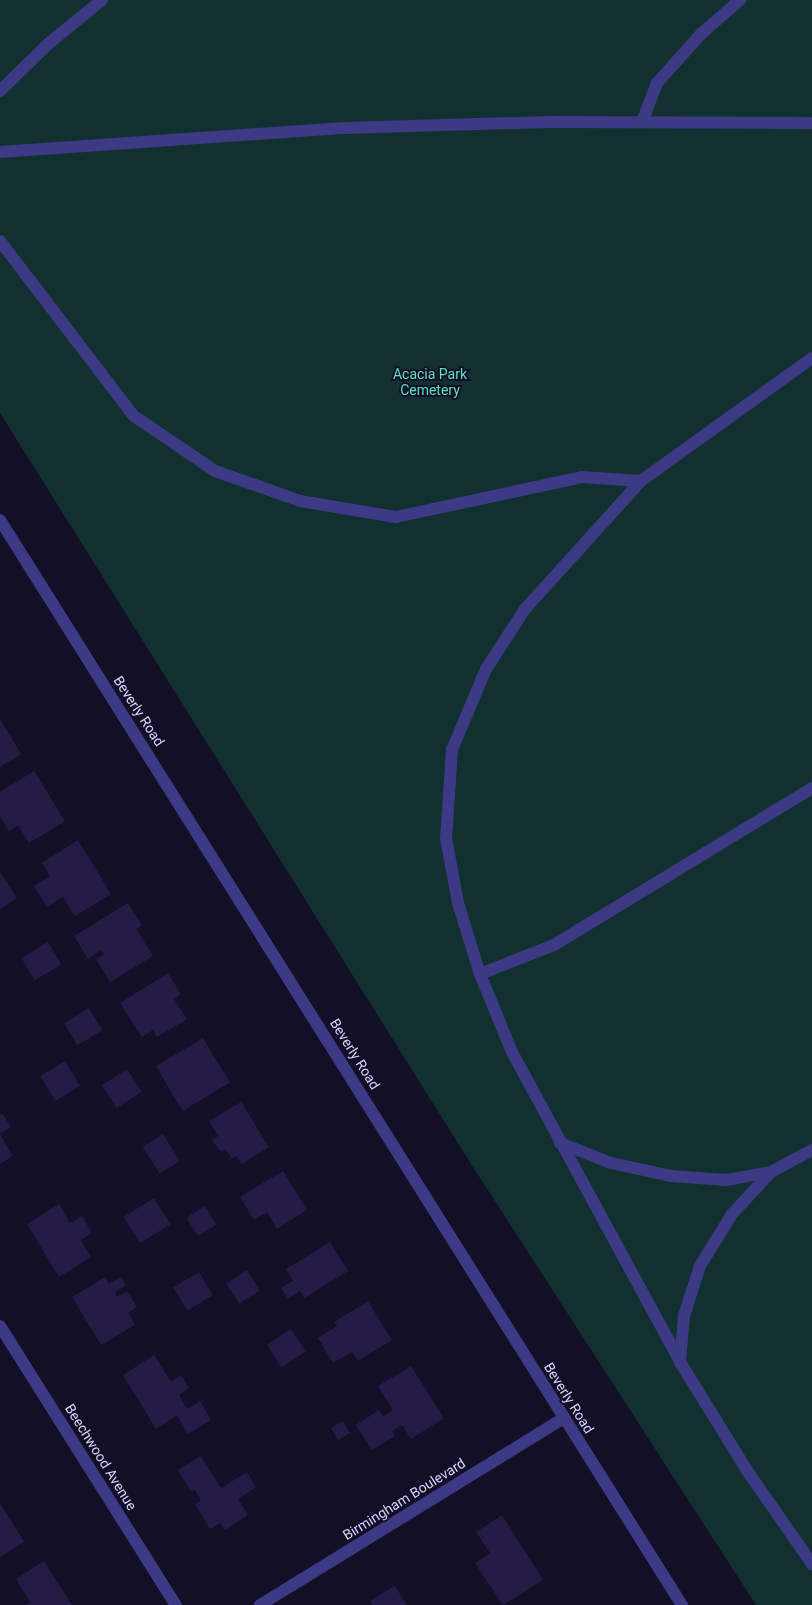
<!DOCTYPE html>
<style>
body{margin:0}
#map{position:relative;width:812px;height:1605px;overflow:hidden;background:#130f26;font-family:Roboto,sans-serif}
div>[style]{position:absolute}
.green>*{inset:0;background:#12302f}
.building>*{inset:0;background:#241b47;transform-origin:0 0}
.minor>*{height:12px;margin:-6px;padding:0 6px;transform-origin:6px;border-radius:6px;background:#3d3a85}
span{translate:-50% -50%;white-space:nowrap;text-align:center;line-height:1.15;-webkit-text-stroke:4px #130f26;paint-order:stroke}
.park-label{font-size:14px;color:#5fe0c0}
.street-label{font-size:14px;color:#d9d4ff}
</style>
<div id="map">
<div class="green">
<div style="clip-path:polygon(0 0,812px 0,812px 1605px,756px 1605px,471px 1164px,0 413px)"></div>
</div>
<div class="building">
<div style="clip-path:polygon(0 719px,21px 754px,0 767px)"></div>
<div style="clip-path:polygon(34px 771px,65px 821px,29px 843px,18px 825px,9px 831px,0 817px,0 792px)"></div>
<div style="clip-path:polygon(78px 840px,111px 894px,75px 916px,63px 897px,47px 907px,34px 886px,50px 876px,42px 863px)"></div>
<div style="clip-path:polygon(1px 873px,17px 898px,0 909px,0 874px)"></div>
<div style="clip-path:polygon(128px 903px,142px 925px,136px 929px,153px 956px,110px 982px,96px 959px,104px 954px,101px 950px,88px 959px,74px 936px)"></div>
<div style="left:48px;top:942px;width:26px;height:31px;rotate:59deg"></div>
<div style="clip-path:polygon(168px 973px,181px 994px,174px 999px,187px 1019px,157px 1037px,153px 1030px,142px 1037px,120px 1003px)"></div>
<div style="left:89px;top:1008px;width:26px;height:29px;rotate:59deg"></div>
<div style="left:203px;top:1038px;width:52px;height:55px;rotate:59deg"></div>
<div style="left:65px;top:1061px;width:29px;height:29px;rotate:59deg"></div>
<div style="left:127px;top:1069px;width:27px;height:30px;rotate:57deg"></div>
<div style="clip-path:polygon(241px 1102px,269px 1147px,242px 1164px,236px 1156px,232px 1159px,226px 1149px,221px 1152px,212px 1140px,218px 1136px,209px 1121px)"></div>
<div style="clip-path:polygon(2px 1113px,11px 1127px,0 1134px,13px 1156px,0 1164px,0 1115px)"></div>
<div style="left:163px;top:1134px;width:32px;height:24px;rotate:58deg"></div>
<div style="clip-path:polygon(283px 1171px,307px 1210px,277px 1229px,267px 1212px,254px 1220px,240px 1197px)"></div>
<div style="left:154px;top:1198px;width:31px;height:36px;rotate:58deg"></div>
<div style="clip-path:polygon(59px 1204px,70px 1223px,82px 1216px,92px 1233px,81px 1240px,91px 1257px,59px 1277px,27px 1224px)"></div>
<div style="left:205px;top:1206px;width:22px;height:22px;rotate:58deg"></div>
<div style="clip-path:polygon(330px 1242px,348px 1271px,304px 1298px,300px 1291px,288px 1299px,281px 1288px,293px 1281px,286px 1269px)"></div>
<div style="left:247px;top:1270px;width:24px;height:25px;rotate:57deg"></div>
<div style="left:199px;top:1272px;width:27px;height:30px;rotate:59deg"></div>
<div style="clip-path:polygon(105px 1277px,109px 1284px,121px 1277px,126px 1285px,115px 1292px,117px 1297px,127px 1291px,137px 1307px,128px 1313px,135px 1325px,101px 1345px,72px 1297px)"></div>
<div style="clip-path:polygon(368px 1301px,392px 1340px,358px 1361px,352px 1352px,333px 1363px,318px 1338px,337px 1326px,334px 1322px)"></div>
<div style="left:291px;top:1329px;width:27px;height:29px;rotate:57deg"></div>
<div style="clip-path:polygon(154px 1355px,171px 1382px,181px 1375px,189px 1388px,179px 1395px,187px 1409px,200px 1401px,211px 1420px,188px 1434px,177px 1415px,156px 1429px,123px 1375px)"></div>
<div style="clip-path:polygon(411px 1366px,444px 1418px,411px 1439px,402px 1425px,392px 1431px,395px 1436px,372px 1450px,356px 1425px,379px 1410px,383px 1416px,393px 1410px,378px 1386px)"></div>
<div style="left:343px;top:1421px;width:14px;height:14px;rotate:60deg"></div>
<div style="clip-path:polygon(201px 1456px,221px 1488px,247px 1472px,256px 1487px,238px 1499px,248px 1515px,225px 1530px,220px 1523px,210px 1529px,195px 1504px,201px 1501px,195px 1490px,191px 1492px,178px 1470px)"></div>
<div style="clip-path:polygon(0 1503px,24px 1542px,0 1557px)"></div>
<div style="clip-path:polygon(502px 1515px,543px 1580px,503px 1605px,475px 1563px,490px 1553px,476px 1532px)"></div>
<div style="clip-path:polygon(44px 1561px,72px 1605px,25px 1605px,30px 1602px,16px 1579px)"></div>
<div style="clip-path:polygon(395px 1586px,407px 1605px,373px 1605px,370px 1601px)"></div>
</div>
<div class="minor">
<div style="left:0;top:91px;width:67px;rotate:-44.4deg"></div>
<div style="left:48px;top:44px;width:70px;rotate:-39.2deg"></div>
<div style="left:642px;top:122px;width:42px;rotate:-69deg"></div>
<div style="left:657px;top:83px;width:66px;rotate:-48.1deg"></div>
<div style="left:701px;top:34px;width:52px;rotate:-41.1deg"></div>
<div style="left:0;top:152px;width:346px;rotate:-4deg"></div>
<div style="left:345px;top:128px;width:204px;rotate:-1.7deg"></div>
<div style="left:549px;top:122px;width:263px;rotate:0.2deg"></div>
<div style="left:0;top:241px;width:220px;rotate:52.6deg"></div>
<div style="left:134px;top:416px;width:98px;rotate:34.2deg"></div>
<div style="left:215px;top:471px;width:90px;rotate:19.4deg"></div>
<div style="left:300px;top:501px;width:97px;rotate:9.5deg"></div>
<div style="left:396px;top:517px;width:190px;rotate:-12.1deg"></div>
<div style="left:582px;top:477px;width:59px;rotate:3.9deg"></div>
<div style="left:812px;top:358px;width:211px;rotate:144.3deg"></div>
<div style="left:641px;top:481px;width:173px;rotate:132.2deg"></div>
<div style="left:525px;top:609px;width:72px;rotate:123deg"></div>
<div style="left:486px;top:669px;width:88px;rotate:112.8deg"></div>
<div style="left:452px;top:750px;width:88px;rotate:93.9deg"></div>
<div style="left:446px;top:838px;width:66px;rotate:79.5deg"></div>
<div style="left:458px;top:903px;width:74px;rotate:72.8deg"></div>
<div style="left:480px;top:974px;width:84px;rotate:67.7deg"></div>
<div style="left:512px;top:1052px;width:353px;rotate:61.5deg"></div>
<div style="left:680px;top:1362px;width:126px;rotate:58.3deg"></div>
<div style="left:746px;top:1469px;width:116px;rotate:55.2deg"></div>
<div style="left:0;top:520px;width:1282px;rotate:57.85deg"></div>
<div style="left:480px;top:974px;width:79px;rotate:-21.4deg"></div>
<div style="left:554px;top:945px;width:302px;rotate:-31.3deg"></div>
<div style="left:560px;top:1143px;width:55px;rotate:21.4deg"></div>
<div style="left:611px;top:1163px;width:61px;rotate:12.2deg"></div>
<div style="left:671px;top:1176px;width:55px;rotate:4.2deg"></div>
<div style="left:726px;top:1180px;width:46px;rotate:-10.1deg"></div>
<div style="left:0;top:1326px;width:330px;rotate:57.8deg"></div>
<div style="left:680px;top:1362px;width:46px;rotate:-85deg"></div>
<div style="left:684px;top:1316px;width:52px;rotate:-72.3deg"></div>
<div style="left:700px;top:1266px;width:61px;rotate:-58.4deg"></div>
<div style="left:732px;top:1214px;width:57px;rotate:-47.1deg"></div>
<div style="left:771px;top:1172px;width:47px;rotate:-28.2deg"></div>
<div style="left:260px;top:1605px;width:357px;rotate:-31.6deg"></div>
</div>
<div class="park-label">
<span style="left:430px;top:382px">Acacia Park<br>Cemetery</span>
</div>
<div class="street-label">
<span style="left:139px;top:711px;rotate:57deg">Beverly Road</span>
<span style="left:355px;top:1054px;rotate:58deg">Beverly Road</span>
<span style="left:569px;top:1398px;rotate:58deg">Beverly Road</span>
<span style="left:101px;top:1457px;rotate:58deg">Beechwood Avenue</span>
<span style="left:404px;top:1499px;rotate:-32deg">Birmingham Boulevard</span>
</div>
</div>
